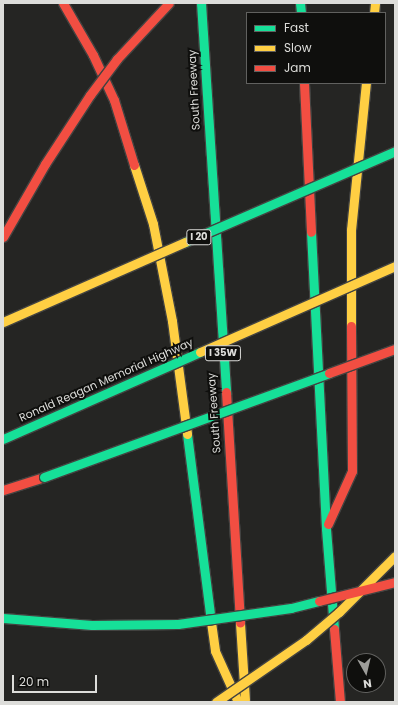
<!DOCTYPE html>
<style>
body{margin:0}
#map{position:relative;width:398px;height:705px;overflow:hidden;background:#252523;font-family:Poppins,sans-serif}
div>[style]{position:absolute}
.roads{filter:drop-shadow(1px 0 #434341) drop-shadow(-1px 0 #434341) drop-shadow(0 1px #434341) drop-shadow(0 -1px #434341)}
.fast>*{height:9px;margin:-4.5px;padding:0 4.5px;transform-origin:4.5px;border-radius:4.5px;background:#16e098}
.slow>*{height:9px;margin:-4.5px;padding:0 4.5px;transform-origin:4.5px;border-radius:4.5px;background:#ffcf43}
.jam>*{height:9px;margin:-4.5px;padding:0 4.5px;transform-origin:4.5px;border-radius:4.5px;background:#f24e42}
.bridges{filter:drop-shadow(1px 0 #434341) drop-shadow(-1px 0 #434341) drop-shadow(0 1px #434341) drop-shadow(0 -1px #434341)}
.fast-bridge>*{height:9px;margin:-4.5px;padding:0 4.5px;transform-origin:4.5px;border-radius:4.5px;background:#16e098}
.slow-bridge>*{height:9px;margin:-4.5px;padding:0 4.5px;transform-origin:4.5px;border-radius:4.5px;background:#ffcf43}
.jam-bridge>*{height:9px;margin:-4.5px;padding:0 4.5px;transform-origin:4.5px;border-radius:4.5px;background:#f24e42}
span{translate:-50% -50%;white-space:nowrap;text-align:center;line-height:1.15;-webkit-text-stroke:4px #0f0f0d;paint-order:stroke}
.shield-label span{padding:1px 3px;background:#0f0f0d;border:1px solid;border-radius:3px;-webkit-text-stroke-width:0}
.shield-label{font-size:10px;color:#ddddda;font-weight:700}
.street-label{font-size:11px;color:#ddddda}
.frame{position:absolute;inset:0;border:4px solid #ddddda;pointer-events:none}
.legend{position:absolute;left:246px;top:12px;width:140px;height:72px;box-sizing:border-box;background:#0f0f0d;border:1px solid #61615f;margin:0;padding:5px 7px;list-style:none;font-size:12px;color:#ddddda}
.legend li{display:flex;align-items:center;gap:8px;height:20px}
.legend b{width:20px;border:1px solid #61615f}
.north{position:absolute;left:346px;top:653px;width:40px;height:40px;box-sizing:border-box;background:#0f0f0d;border:1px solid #61615f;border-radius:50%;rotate:172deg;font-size:11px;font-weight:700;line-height:16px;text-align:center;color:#ddddda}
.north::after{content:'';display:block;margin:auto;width:14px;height:18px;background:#9d9d9a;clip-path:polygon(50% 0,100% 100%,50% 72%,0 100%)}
.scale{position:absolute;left:12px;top:675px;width:85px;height:18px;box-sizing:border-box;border:2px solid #ddddda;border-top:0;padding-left:5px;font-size:12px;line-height:14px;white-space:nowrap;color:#ddddda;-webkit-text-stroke:3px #0f0f0d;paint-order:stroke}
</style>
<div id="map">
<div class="roads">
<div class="fast">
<div style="left:201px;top:3px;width:390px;rotate:86.3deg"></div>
<div style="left:300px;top:3px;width:10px;rotate:84deg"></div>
<div style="left:311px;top:232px;width:297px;rotate:87.1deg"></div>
<div style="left:326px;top:529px;width:100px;rotate:85.4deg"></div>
<div style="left:187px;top:434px;width:190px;rotate:82.7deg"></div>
</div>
<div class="slow">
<div style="left:374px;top:13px;width:10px;rotate:-84deg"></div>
<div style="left:134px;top:165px;width:62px;rotate:72.1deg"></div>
<div style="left:153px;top:224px;width:99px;rotate:78.9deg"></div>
<div style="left:172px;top:321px;width:114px;rotate:82.4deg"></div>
<div style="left:351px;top:326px;width:96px;rotate:-90deg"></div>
<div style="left:351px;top:230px;width:148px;rotate:-84.2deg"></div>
<div style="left:211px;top:622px;width:29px;rotate:82deg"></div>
<div style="left:215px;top:651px;width:56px;rotate:65.7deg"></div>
<div style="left:240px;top:623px;width:77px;rotate:86.3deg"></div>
</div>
<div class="jam">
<div style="left:63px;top:3px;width:60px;rotate:60deg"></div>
<div style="left:93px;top:55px;width:50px;rotate:65deg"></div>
<div style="left:114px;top:100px;width:68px;rotate:72.9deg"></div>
<div style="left:304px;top:83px;width:149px;rotate:87.3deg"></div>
<div style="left:226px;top:392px;width:231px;rotate:86.5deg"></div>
<div style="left:3px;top:490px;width:43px;rotate:-17.6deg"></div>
<div style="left:328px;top:524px;width:58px;rotate:-65.6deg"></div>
<div style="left:352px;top:471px;width:145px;rotate:-90.4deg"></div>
<div style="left:334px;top:629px;width:73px;rotate:85.3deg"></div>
</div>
</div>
<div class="bridges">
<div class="fast-bridge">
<div style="left:185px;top:242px;width:229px;rotate:-23.4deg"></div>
<div style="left:3px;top:439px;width:215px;rotate:-23.8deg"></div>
<div style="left:44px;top:477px;width:303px;rotate:-20deg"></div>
<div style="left:3px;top:618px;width:89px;rotate:4.5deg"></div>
<div style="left:92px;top:625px;width:86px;rotate:-0.7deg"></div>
<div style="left:178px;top:624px;width:114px;rotate:-8.1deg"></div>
<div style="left:291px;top:608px;width:29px;rotate:-14deg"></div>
</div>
<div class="slow-bridge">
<div style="left:3px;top:322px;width:199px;rotate:-23.7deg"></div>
<div style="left:200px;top:352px;width:213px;rotate:-23.8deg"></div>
<div style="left:216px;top:702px;width:109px;rotate:-34.6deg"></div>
<div style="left:306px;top:640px;width:43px;rotate:-40.3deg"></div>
<div style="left:339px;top:612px;width:79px;rotate:-45deg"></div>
</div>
<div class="jam-bridge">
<div style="left:3px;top:237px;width:84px;rotate:-60.1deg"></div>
<div style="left:45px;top:164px;width:82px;rotate:-56.9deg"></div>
<div style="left:90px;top:95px;width:45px;rotate:-53.1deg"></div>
<div style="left:117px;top:59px;width:76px;rotate:-47.1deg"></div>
<div style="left:329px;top:373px;width:70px;rotate:-20deg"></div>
<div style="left:319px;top:601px;width:78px;rotate:-14deg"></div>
</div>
</div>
<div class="shield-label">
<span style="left:199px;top:237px">I 20</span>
<span style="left:223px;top:353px">I 35W</span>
</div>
<div class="street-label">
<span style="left:194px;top:90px;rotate:-93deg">South Freeway</span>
<span style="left:106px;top:380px;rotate:-24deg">Ronald Reagan Memorial Highway</span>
<span style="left:214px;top:413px;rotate:-94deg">South Freeway</span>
</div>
<div class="frame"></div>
<ul class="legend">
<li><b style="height:5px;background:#16e098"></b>Fast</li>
<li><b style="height:5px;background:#ffcf43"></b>Slow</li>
<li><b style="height:5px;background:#f24e42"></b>Jam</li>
</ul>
<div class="north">N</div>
<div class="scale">20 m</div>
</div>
